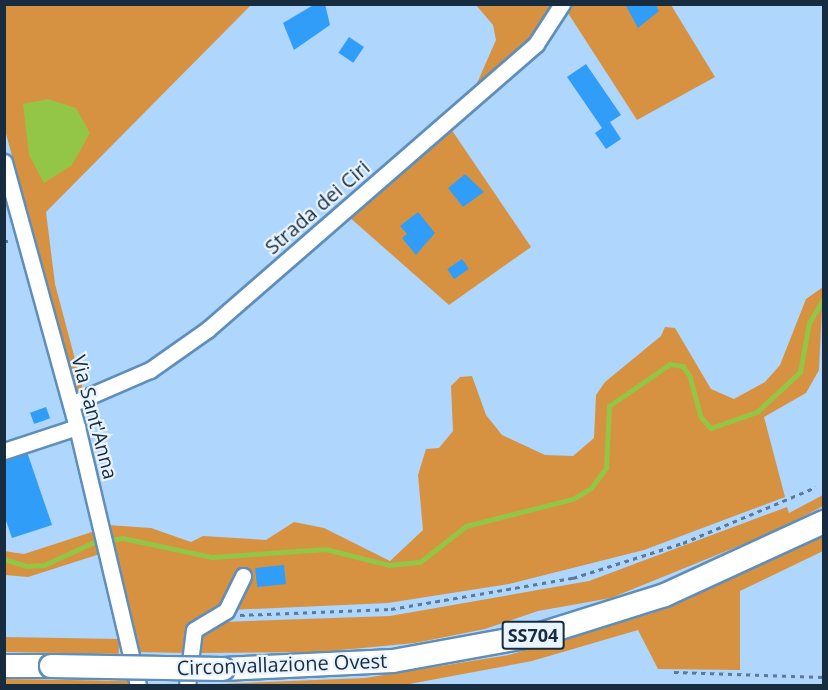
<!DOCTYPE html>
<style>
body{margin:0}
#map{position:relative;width:828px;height:690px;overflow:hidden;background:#afd6fd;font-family:"Open Sans",sans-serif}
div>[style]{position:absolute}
.green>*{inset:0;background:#d69240;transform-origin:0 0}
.water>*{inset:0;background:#93c546}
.stream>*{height:4.5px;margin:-2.25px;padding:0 2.25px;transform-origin:2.25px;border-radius:2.25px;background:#93c546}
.building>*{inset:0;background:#309ef8;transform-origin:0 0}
.path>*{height:3px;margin-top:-1.5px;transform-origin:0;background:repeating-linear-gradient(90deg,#5c7995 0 4.5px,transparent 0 9px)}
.roads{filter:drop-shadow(2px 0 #5f8ebb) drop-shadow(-2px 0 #5f8ebb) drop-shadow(0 2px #5f8ebb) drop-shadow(0 -2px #5f8ebb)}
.minor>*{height:15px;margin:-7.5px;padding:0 7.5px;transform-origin:7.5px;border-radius:7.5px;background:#fff}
.highway>*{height:22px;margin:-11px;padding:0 11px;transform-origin:11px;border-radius:11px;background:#fff}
.bridges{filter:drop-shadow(2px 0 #5f8ebb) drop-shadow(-2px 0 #5f8ebb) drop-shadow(0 2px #5f8ebb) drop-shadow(0 -2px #5f8ebb)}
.highway-bridge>*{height:22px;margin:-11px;padding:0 11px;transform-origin:11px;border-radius:11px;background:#fff}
span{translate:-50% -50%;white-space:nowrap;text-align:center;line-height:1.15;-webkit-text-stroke:4.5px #eaf4fe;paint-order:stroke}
.shield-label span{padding:2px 4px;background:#eaf4fe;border:2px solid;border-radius:4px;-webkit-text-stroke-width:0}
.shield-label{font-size:18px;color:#182c3f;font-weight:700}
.street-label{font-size:20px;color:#182c3f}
.frame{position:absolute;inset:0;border:6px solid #182c3f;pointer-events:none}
</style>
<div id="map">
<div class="green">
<div style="clip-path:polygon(569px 4px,671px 5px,715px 77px,637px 120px,566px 10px)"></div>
<div style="clip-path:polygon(4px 5px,251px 5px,46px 212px,55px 284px,84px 393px,76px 392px,5px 130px)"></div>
<div style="clip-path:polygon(476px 5px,555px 5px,537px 34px,474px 90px,496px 40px,493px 25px)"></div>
<div style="clip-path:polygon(449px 126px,531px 247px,449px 305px,348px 216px)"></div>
<div style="clip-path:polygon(823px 287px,819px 370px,806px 393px,764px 417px,785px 497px,644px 550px,509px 584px,388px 603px,207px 611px,189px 625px,185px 653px,137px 652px,108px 525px,151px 528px,191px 542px,203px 536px,266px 540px,294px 522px,324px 528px,390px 561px,423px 530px,418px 475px,426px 449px,439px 448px,453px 431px,451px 386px,460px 377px,472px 376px,486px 415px,502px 435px,545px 455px,573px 456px,594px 438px,596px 395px,605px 382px,661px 336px,665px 327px,675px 328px,711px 389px,734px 399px,765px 382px,780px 365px,806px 299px)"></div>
<div style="clip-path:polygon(823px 495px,823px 506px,778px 530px,611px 598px,538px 611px,485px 629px,415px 643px,320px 652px,198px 653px,200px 632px,219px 622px,390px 616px,589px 581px,787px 507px,789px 513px)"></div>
<div style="clip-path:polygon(95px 531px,100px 554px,28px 577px,5px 575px,4px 551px,24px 554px)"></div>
<div style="clip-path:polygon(823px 536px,823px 551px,740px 591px,740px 670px,658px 669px,638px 630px,532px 661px,404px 685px,195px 685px,365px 678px,509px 655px,653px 613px)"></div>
<div style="left:5px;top:637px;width:114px;height:15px;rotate:1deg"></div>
<div style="clip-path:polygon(5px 679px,129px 681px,130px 685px,5px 685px)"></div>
</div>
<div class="water">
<div style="clip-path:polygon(48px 99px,76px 108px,90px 133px,72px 165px,44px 183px,29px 155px,23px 104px)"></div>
</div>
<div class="stream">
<div style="left:4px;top:559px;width:24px;rotate:17deg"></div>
<div style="left:27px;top:566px;width:17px;rotate:-3deg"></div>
<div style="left:44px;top:565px;width:53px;rotate:-24.6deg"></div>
<div style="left:92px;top:543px;width:31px;rotate:-9deg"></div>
<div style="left:123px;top:538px;width:91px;rotate:12.1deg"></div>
<div style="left:212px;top:557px;width:114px;rotate:-4deg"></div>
<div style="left:326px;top:549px;width:65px;rotate:14.3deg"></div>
<div style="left:389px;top:565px;width:31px;rotate:-6deg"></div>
<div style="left:420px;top:562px;width:58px;rotate:-38deg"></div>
<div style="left:466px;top:526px;width:110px;rotate:-14.2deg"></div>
<div style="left:573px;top:499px;width:21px;rotate:-31deg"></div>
<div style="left:591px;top:488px;width:25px;rotate:-53deg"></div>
<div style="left:606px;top:468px;width:62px;rotate:-87.2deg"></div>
<div style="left:609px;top:406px;width:74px;rotate:-34.5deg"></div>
<div style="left:670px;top:364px;width:13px;rotate:9deg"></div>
<div style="left:683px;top:366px;width:12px;rotate:55deg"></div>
<div style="left:690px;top:376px;width:42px;rotate:75deg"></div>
<div style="left:701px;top:417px;width:15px;rotate:48deg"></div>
<div style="left:711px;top:428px;width:49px;rotate:-19.2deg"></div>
<div style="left:757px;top:412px;width:59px;rotate:-42.9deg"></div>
<div style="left:800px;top:372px;width:50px;rotate:-79.6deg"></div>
<div style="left:809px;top:323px;width:29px;rotate:-59deg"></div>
</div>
<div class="building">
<div style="clip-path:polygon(315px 4px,325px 4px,330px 25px,294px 50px,283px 23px)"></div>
<div style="clip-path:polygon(625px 4px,655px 4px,659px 11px,638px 28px)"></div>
<div style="left:349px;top:37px;width:18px;height:19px;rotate:34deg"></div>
<div style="clip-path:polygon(586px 64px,621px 115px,610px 122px,621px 139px,606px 149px,595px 133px,602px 128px,567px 77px)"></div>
<div style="clip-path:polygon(465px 174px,484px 192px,463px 207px,448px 188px)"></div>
<div style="clip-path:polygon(418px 212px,435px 233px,416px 255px,402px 238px,407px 234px,400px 226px)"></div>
<div style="left:462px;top:259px;width:12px;height:18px;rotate:55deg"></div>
<div style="left:46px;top:407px;width:12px;height:17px;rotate:70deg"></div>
<div style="clip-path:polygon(26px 449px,52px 525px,12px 538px,4px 515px,4px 456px)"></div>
<div style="left:284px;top:565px;width:19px;height:29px;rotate:84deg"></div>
</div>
<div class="path">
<div style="left:4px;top:241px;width:8px"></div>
<div style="left:240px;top:615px;width:151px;rotate:-2.3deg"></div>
<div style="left:391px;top:609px;width:185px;rotate:-9.7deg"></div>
<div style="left:573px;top:578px;width:115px;rotate:-17.7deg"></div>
<div style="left:683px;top:543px;width:144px;rotate:-22.8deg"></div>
<div style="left:674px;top:672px;width:150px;rotate:1.9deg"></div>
</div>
<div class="roads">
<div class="minor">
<div style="left:4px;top:162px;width:275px;rotate:74.6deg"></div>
<div style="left:77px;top:427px;width:266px;rotate:76.7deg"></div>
<div style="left:71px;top:404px;width:86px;rotate:-23.3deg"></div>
<div style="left:150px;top:370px;width:70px;rotate:-35.1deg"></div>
<div style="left:207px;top:330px;width:436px;rotate:-41deg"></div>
<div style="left:536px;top:44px;width:48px;rotate:-57deg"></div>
<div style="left:4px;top:451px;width:77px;rotate:-18.2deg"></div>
<div style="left:187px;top:686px;width:56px;rotate:-82.9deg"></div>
<div style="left:194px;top:630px;width:37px;rotate:-31deg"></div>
<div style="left:226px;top:611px;width:39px;rotate:-64deg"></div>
</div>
<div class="highway">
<div style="left:4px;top:666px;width:47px"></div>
<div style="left:223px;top:669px;width:170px;rotate:-2.7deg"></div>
<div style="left:393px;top:661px;width:150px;rotate:-10.3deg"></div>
<div style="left:541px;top:634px;width:130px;rotate:-17.5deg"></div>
<div style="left:665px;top:595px;width:175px;rotate:-24.7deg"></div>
</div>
</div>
<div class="bridges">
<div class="highway-bridge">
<div style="left:51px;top:666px;width:172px;rotate:1deg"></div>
</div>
</div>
<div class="shield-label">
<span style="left:533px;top:635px">SS704</span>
</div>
<div class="street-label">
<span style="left:317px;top:207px;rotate:-41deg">Strada dei Ciri</span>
<span style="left:95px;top:417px;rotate:75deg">Via Sant'Anna</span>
<span style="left:282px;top:664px;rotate:-2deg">Circonvallazione Ovest</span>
</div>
<div class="frame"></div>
</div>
